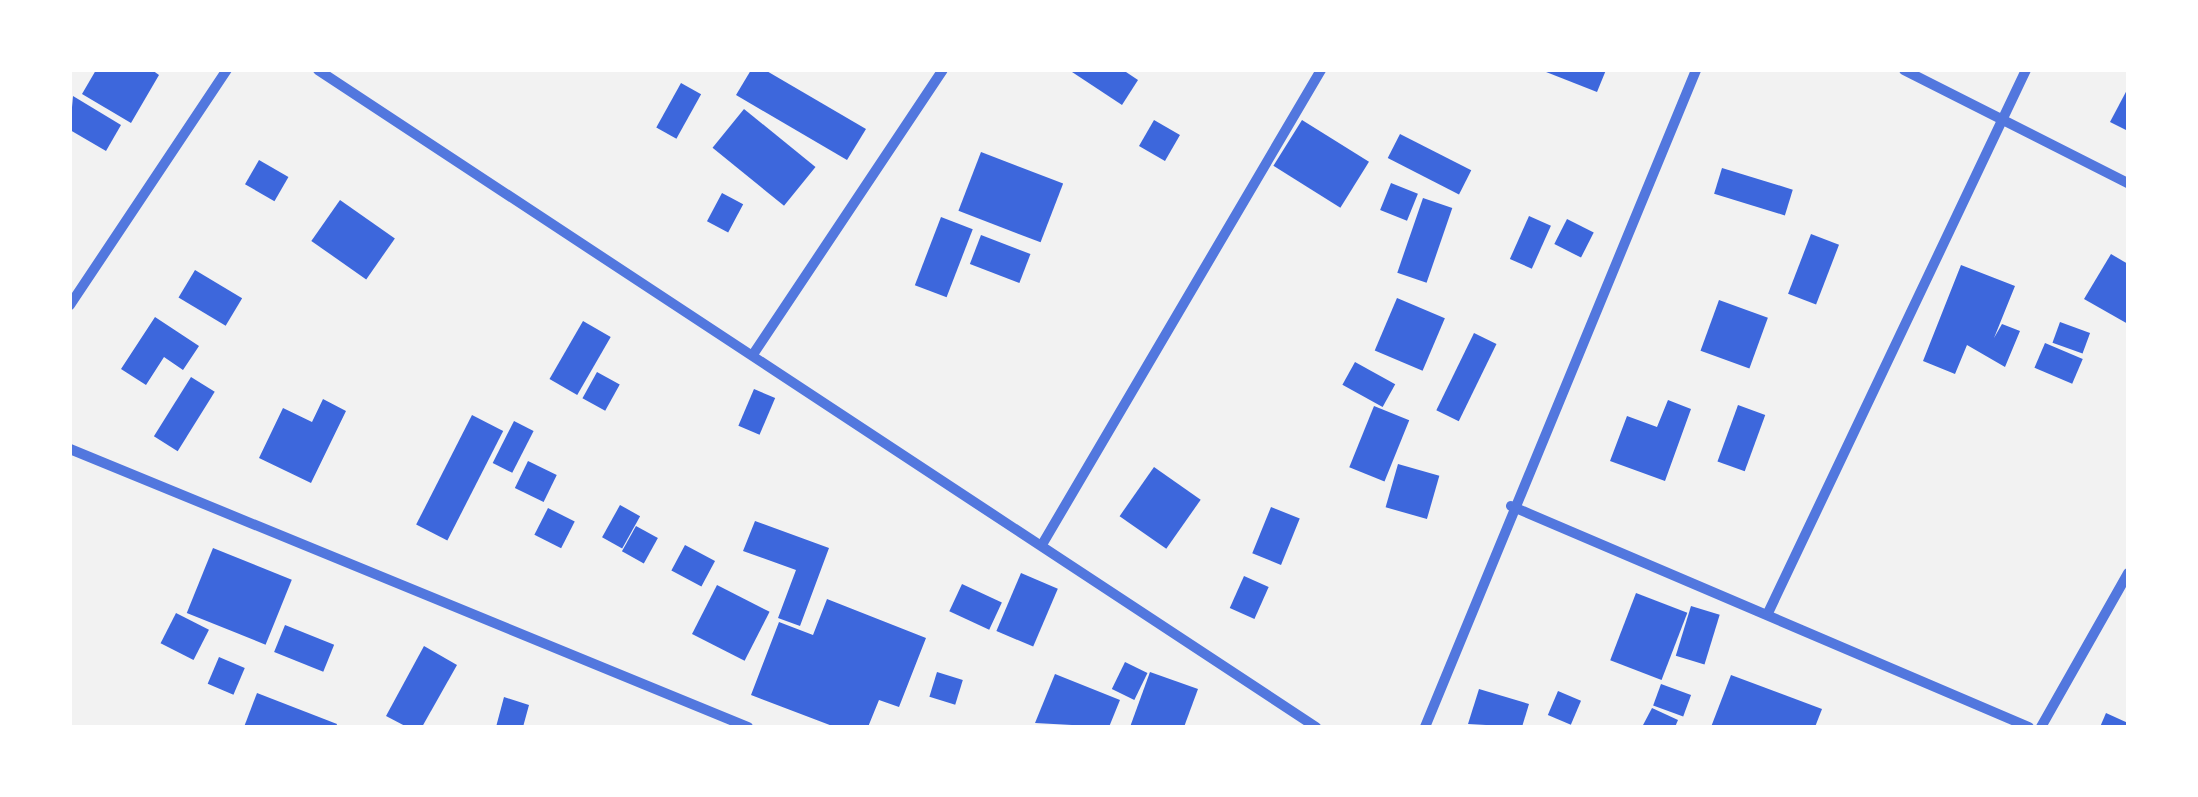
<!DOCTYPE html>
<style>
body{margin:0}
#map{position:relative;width:2198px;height:797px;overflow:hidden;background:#f2f2f2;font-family:"Libre Baskerville",serif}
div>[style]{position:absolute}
.building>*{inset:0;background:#3d67dc;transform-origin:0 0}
.minor>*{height:10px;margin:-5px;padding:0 5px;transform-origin:5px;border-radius:5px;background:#5277de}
span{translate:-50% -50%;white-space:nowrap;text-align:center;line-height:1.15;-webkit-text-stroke:10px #fff;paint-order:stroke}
.frame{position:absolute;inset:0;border:72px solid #fff;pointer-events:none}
</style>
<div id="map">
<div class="building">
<div style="clip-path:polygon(96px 70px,152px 70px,159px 75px,131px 123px,82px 94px)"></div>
<div style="clip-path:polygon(751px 70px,765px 70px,866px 129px,847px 160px,736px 95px)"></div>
<div style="clip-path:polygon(1069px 70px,1123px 70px,1138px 80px,1122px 105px)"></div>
<div style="clip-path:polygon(1541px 70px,1606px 70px,1597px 92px)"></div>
<div style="left:681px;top:83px;width:23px;height:51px;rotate:29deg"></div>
<div style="clip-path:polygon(2128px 88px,2128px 131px,2110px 122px)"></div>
<div style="clip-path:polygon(73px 96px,121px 125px,106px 151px,70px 130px)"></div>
<div style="left:744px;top:109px;width:92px;height:50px;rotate:39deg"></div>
<div style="left:1154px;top:120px;width:30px;height:30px;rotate:30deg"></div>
<div style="left:1302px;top:120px;width:79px;height:54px;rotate:32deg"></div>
<div style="left:1400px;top:134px;width:80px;height:27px;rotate:27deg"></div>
<div style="left:981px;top:152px;width:88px;height:63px;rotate:21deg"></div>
<div style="left:259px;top:160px;width:34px;height:28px;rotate:30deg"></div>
<div style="left:1722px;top:168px;width:74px;height:27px;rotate:17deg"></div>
<div style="left:1391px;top:183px;width:29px;height:29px;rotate:22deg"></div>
<div style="left:722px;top:193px;width:24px;height:32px;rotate:28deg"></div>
<div style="left:1423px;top:198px;width:31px;height:79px;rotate:19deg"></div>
<div style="left:340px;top:200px;width:67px;height:50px;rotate:35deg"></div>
<div style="left:1529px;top:216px;width:24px;height:47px;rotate:24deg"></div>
<div style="left:941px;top:217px;width:34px;height:73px;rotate:21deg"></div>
<div style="left:1567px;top:219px;width:30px;height:28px;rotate:27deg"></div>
<div style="left:1811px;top:234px;width:30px;height:64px;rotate:21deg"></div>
<div style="left:981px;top:235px;width:53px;height:31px;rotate:21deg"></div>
<div style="clip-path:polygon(2111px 254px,2128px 264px,2128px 324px,2084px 299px)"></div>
<div style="clip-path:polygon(1961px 265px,2015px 286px,1994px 338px,2002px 324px,2020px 331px,2005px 367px,1967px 345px,1955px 374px,1923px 361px)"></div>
<div style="left:195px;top:270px;width:55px;height:32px;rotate:31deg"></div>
<div style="left:1397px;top:298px;width:52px;height:57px;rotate:23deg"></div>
<div style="left:1719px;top:300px;width:52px;height:54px;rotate:20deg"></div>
<div style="clip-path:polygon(155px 317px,199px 346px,183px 370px,164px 357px,146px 385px,121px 369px)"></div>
<div style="left:583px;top:321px;width:32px;height:67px;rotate:30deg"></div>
<div style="left:2060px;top:322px;width:32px;height:22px;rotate:20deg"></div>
<div style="left:1474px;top:333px;width:25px;height:86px;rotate:26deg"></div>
<div style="left:2045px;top:343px;width:41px;height:27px;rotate:23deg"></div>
<div style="left:1355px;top:362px;width:46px;height:26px;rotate:29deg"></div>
<div style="left:597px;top:372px;width:26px;height:30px;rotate:29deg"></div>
<div style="left:191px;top:377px;width:28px;height:70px;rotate:32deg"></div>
<div style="left:754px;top:389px;width:23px;height:40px;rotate:23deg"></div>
<div style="clip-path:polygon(323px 399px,346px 411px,311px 483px,259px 458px,283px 408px,312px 422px)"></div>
<div style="clip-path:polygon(1668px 400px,1691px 409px,1665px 481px,1610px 461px,1627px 416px,1657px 427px)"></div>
<div style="left:1738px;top:405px;width:29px;height:60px;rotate:20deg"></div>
<div style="left:1374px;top:406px;width:38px;height:66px;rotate:22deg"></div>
<div style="left:472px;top:415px;width:35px;height:123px;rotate:27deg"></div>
<div style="left:514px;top:421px;width:22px;height:47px;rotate:27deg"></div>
<div style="left:528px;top:461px;width:32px;height:30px;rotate:26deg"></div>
<div style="left:1398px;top:464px;width:43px;height:45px;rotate:16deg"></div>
<div style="left:1154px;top:467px;width:57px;height:60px;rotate:35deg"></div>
<div style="left:620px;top:505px;width:23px;height:37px;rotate:29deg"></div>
<div style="left:1271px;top:507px;width:31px;height:50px;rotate:22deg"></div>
<div style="left:548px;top:508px;width:30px;height:30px;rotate:27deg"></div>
<div style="clip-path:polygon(755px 521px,829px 548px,800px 626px,778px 618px,796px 570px,743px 551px)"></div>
<div style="left:636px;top:526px;width:25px;height:29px;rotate:29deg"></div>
<div style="left:685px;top:545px;width:34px;height:29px;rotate:28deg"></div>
<div style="left:213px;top:548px;width:85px;height:70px;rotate:22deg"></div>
<div style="left:1021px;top:573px;width:40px;height:63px;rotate:23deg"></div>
<div style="left:1244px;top:576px;width:27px;height:35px;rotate:24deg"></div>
<div style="left:962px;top:584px;width:44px;height:30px;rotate:25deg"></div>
<div style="left:717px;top:585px;width:59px;height:55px;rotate:27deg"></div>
<div style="left:1636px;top:593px;width:55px;height:72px;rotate:21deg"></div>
<div style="clip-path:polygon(827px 599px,926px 638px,899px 707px,879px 700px,868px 727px,835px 727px,751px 695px,779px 622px,813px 635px)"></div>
<div style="left:1691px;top:606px;width:30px;height:52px;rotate:17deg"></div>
<div style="left:176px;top:613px;width:37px;height:34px;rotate:27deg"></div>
<div style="left:285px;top:625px;width:53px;height:29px;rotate:22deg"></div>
<div style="clip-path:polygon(424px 646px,457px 665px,422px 727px,407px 727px,386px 716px)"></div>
<div style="left:219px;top:657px;width:28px;height:29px;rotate:23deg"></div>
<div style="left:1125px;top:662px;width:25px;height:30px;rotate:26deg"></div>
<div style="left:937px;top:672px;width:27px;height:26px;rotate:17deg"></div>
<div style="clip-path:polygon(1150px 672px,1198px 689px,1184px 727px,1130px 727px)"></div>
<div style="clip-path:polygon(1055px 674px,1120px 700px,1109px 727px,1035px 723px)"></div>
<div style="clip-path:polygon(1731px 675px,1822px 709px,1815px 727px,1711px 727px)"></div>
<div style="left:1661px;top:684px;width:32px;height:23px;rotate:20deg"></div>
<div style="clip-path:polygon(1479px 689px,1529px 704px,1522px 727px,1468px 724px)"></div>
<div style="left:1558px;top:691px;width:25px;height:26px;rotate:23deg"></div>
<div style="clip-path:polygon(257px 693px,337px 724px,336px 727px,244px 727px)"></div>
<div style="clip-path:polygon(504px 697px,529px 705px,523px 727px,496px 727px)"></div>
<div style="clip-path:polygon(1652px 708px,1678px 720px,1675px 727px,1642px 727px)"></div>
<div style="clip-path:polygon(2106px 713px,2128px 723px,2128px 727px,2100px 727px)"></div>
</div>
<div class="minor">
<div style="left:318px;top:70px;width:1195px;rotate:33.36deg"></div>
<div style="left:1904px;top:70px;width:251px;rotate:26.8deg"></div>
<div style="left:70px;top:305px;width:283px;rotate:-56.3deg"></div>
<div style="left:754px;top:353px;width:340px;rotate:-56.3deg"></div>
<div style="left:70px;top:449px;width:733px;rotate:22.3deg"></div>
<div style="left:1511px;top:506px;width:563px;rotate:23.11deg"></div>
<div style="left:1043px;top:543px;width:549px;rotate:-59.56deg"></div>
<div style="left:1768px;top:613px;width:601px;rotate:-64.59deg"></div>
<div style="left:1425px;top:727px;width:711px;rotate:-67.58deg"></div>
<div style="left:2041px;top:727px;width:177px;rotate:-60.5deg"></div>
</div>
<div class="frame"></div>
</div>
